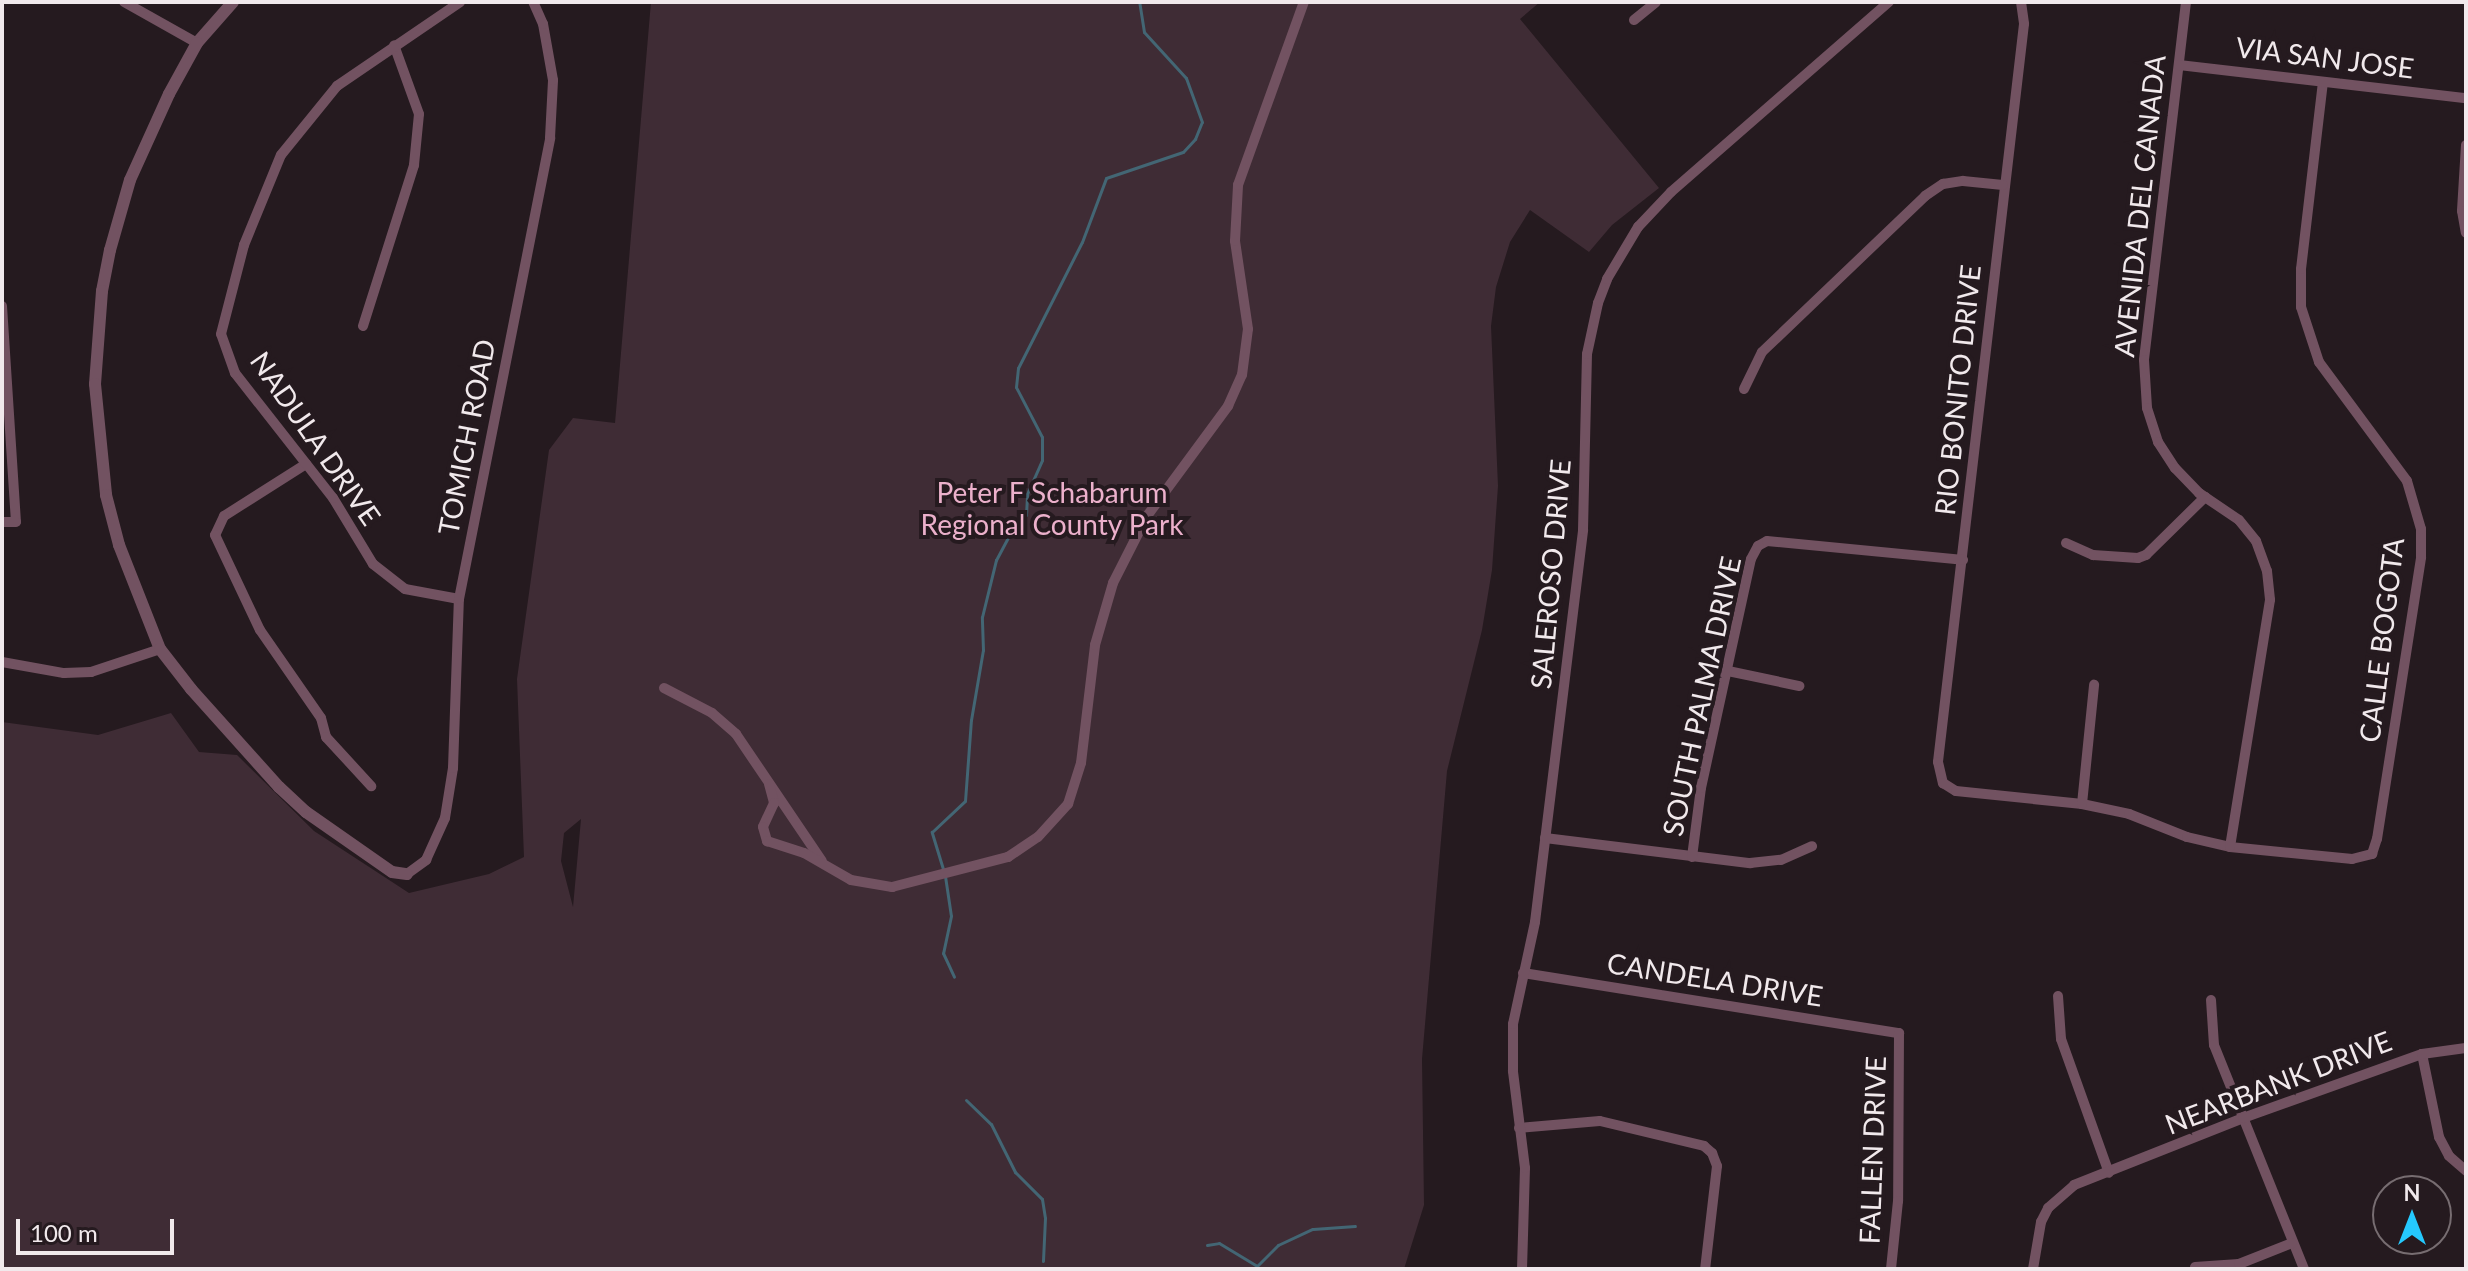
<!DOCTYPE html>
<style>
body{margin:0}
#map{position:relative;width:2468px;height:1271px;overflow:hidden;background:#251a1f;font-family:Lato,sans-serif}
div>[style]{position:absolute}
.green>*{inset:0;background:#3f2c35}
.stream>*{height:3px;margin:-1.5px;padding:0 1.5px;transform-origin:1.5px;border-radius:1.5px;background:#436674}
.minor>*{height:10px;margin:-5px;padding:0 5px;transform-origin:5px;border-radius:5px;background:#725261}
.tertiary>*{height:12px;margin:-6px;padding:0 6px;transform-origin:6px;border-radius:6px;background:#725261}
span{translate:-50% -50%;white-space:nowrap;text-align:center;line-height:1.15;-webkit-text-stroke:8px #251a1f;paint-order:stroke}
.street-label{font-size:28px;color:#f1e9ec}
.park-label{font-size:28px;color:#ebb0cb}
.frame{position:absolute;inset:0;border:4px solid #f1e9ec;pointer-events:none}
.north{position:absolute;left:2372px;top:1175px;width:80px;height:80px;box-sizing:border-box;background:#251a1f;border:2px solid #776d71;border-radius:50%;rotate:0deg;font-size:22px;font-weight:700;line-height:32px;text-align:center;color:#f1e9ec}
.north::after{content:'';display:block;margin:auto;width:28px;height:36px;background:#25c9fe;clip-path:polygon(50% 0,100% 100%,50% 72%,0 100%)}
.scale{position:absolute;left:16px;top:1219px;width:158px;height:36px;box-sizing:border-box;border:4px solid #f1e9ec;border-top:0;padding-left:10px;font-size:24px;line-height:28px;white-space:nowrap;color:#f1e9ec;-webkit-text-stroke:6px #251a1f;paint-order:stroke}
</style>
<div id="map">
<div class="green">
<div style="clip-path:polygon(evenodd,651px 2px,1540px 2px,1520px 19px,1659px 188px,1612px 225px,1589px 252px,1530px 210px,1510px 242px,1496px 287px,1491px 326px,1498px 486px,1492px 570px,1482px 630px,1447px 771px,1422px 1059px,1424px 1205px,1404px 1269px,2px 1269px,2px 722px,98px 735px,171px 713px,199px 752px,237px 755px,314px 831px,409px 893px,489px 874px,524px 857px,517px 679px,549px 450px,573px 418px,615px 423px,651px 2px,581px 819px,573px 907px,561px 861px,564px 833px,581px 819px)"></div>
</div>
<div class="stream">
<div style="left:943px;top:869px;width:39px;rotate:-107deg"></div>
<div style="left:932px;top:832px;width:45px;rotate:-43.2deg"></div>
<div style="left:965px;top:801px;width:81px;rotate:-85.8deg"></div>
<div style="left:971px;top:720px;width:71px;rotate:-80.3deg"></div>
<div style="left:983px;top:650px;width:33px;rotate:-92deg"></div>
<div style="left:982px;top:617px;width:59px;rotate:-76.2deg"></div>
<div style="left:996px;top:560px;width:30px;rotate:-62deg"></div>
<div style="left:1010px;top:534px;width:25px;rotate:-50deg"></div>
<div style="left:1026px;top:515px;width:21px;rotate:-87deg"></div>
<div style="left:1027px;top:494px;width:37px;rotate:-66deg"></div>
<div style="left:1042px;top:460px;width:23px;rotate:-90deg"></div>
<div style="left:1042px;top:437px;width:56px;rotate:-117.5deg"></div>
<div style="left:1016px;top:387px;width:19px;rotate:-84deg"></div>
<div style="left:1018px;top:368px;width:141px;rotate:-63.1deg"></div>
<div style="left:1082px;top:242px;width:68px;rotate:-69.4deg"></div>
<div style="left:1106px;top:178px;width:81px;rotate:-18.7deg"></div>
<div style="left:1183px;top:152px;width:18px;rotate:-47deg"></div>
<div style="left:1195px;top:139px;width:18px;rotate:-68deg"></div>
<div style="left:1202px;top:122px;width:47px;rotate:-110deg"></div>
<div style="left:1186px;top:78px;width:62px;rotate:-132.4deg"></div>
<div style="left:1144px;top:32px;width:30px;rotate:-99deg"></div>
<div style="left:945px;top:876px;width:40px;rotate:81.5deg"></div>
<div style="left:951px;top:916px;width:38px;rotate:102deg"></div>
<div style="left:943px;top:953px;width:26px;rotate:65deg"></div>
<div style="left:966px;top:1100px;width:35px;rotate:44deg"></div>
<div style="left:991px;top:1124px;width:54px;rotate:63.4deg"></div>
<div style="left:1015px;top:1172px;width:38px;rotate:45deg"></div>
<div style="left:1042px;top:1199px;width:19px;rotate:81deg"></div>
<div style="left:1045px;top:1218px;width:43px;rotate:92.7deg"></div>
<div style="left:1207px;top:1245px;width:12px;rotate:-9deg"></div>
<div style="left:1219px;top:1243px;width:44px;rotate:31.2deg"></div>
<div style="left:1257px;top:1266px;width:30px;rotate:-45deg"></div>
<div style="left:1278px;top:1245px;width:38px;rotate:-25deg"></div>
<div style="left:1313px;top:1229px;width:42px;rotate:-4.1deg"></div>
</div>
<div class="minor">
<div style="left:124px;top:2px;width:84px;rotate:29.3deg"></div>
<div style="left:2021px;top:2px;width:22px;rotate:82deg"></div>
<div style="left:2024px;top:24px;width:743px;rotate:96.65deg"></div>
<div style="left:1938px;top:762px;width:22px;rotate:77deg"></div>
<div style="left:1943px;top:783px;width:15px;rotate:32deg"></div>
<div style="left:1956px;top:791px;width:127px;rotate:5.9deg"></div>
<div style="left:2082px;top:804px;width:48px;rotate:12deg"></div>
<div style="left:2129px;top:814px;width:62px;rotate:21.6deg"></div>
<div style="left:2187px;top:837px;width:44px;rotate:13.1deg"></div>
<div style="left:2230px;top:847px;width:123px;rotate:5.6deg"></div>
<div style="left:2352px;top:859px;width:21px;rotate:-14deg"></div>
<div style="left:2372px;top:854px;width:16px;rotate:-72deg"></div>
<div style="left:2377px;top:839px;width:285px;rotate:-81.1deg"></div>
<div style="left:2421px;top:557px;width:28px;rotate:-90deg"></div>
<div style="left:2421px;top:529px;width:50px;rotate:-106.3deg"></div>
<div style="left:2407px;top:481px;width:148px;rotate:-126.5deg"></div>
<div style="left:2319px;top:362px;width:58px;rotate:-108.1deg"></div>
<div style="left:2301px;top:307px;width:38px;rotate:-90deg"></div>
<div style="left:2301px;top:269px;width:188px;rotate:-83.3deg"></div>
<div style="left:2186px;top:2px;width:360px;rotate:96.7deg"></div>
<div style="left:2144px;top:360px;width:48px;rotate:86.4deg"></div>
<div style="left:2147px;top:408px;width:36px;rotate:72deg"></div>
<div style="left:2158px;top:442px;width:31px;rotate:57deg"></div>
<div style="left:2175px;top:468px;width:35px;rotate:46deg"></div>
<div style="left:2199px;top:493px;width:48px;rotate:34deg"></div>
<div style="left:2239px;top:520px;width:27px;rotate:51deg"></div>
<div style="left:2256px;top:541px;width:32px;rotate:70deg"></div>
<div style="left:2267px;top:571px;width:29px;rotate:84deg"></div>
<div style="left:2270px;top:600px;width:250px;rotate:99.2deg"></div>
<div style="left:1634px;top:20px;width:28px;rotate:-39deg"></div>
<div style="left:2179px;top:65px;width:289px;rotate:6.6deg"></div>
<div style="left:2466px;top:145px;width:66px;rotate:93.5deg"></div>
<div style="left:2462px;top:211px;width:22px;rotate:80deg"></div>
<div style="left:2px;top:306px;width:216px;rotate:86.3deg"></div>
<div style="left:16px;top:522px;width:14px;rotate:180deg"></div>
<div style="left:363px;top:326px;width:169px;rotate:-72.4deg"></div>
<div style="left:414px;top:165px;width:51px;rotate:-84.4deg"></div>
<div style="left:419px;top:114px;width:73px;rotate:-109.9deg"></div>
<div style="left:1744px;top:389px;width:41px;rotate:-64.1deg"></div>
<div style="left:1762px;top:352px;width:226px;rotate:-43.7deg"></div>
<div style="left:1925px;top:196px;width:22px;rotate:-34deg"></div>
<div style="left:1943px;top:184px;width:20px;rotate:-9deg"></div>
<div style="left:1963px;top:181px;width:40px;rotate:5.7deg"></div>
<div style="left:306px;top:464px;width:97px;rotate:147.6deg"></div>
<div style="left:224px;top:516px;width:21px;rotate:115deg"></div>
<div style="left:215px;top:535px;width:105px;rotate:64.7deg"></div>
<div style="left:260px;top:630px;width:107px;rotate:55.3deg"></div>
<div style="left:321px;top:718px;width:20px;rotate:75deg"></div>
<div style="left:326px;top:737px;width:67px;rotate:47.4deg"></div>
<div style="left:2066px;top:543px;width:30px;rotate:24deg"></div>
<div style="left:2093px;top:555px;width:45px;rotate:3.8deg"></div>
<div style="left:2138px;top:558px;width:9px;rotate:-21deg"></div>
<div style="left:2146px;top:555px;width:83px;rotate:-44.5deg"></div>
<div style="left:459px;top:599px;width:55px;rotate:-169.5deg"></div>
<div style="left:405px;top:589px;width:41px;rotate:-142deg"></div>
<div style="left:373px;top:564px;width:77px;rotate:-121.2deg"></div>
<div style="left:333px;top:498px;width:159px;rotate:-128.1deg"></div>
<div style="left:235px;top:373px;width:41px;rotate:-109.7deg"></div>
<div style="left:221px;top:334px;width:92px;rotate:-75.5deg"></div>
<div style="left:244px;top:245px;width:97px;rotate:-67.7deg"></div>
<div style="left:281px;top:155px;width:89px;rotate:-50.9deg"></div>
<div style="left:337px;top:86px;width:149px;rotate:-34.3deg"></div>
<div style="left:2px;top:662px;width:63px;rotate:10.1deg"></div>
<div style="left:64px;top:673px;width:27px;rotate:-2deg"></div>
<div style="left:91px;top:672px;width:73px;rotate:-18.4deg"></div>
<div style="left:1728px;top:671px;width:73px;rotate:11.9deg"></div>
<div style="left:664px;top:688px;width:54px;rotate:27.5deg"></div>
<div style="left:712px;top:713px;width:32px;rotate:41deg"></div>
<div style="left:736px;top:734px;width:153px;rotate:55.9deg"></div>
<div style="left:769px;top:784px;width:20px;rotate:75deg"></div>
<div style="left:774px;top:803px;width:26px;rotate:115deg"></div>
<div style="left:763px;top:827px;width:15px;rotate:74deg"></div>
<div style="left:767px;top:841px;width:39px;rotate:18deg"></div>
<div style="left:804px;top:853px;width:54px;rotate:29.9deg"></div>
<div style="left:851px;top:880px;width:42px;rotate:9.7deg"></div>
<div style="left:892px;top:887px;width:120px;rotate:-14.5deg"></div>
<div style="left:1008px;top:857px;width:36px;rotate:-34deg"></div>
<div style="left:1038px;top:837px;width:45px;rotate:-47.7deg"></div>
<div style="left:1068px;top:804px;width:43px;rotate:-72.4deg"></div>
<div style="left:1081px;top:763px;width:119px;rotate:-83.2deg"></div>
<div style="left:1095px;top:645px;width:65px;rotate:-73.8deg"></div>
<div style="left:1113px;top:583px;width:75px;rotate:-63.1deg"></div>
<div style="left:1147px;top:516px;width:137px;rotate:-53.6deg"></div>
<div style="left:1228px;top:406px;width:34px;rotate:-66deg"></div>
<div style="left:1242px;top:375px;width:46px;rotate:-82.6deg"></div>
<div style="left:1248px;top:329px;width:89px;rotate:-98.4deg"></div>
<div style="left:1235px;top:241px;width:56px;rotate:-86.9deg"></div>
<div style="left:1238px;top:185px;width:195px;rotate:-70.2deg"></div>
<div style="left:2082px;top:804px;width:120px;rotate:-84.2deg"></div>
<div style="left:1545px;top:838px;width:207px;rotate:7deg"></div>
<div style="left:1750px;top:863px;width:31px;rotate:-6deg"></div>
<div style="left:1781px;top:860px;width:34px;rotate:-24deg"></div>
<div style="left:1692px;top:857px;width:70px;rotate:-82.6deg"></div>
<div style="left:1701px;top:788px;width:234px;rotate:-77.7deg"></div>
<div style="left:1751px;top:559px;width:15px;rotate:-62deg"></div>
<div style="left:1758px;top:546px;width:10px;rotate:-29deg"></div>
<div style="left:1767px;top:541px;width:197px;rotate:5.5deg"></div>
<div style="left:407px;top:874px;width:24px;rotate:-36deg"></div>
<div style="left:426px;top:860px;width:46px;rotate:-65.7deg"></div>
<div style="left:445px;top:818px;width:51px;rotate:-80.9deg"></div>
<div style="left:453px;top:768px;width:169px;rotate:-88deg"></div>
<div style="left:459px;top:599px;width:470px;rotate:-78.8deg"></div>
<div style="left:550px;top:138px;width:58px;rotate:-87deg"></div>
<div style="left:553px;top:80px;width:57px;rotate:-100.1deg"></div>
<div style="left:543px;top:24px;width:24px;rotate:-114deg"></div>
<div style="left:1523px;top:973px;width:381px;rotate:9.1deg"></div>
<div style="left:1899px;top:1033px;width:168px;rotate:90.3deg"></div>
<div style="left:1898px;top:1201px;width:68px;rotate:95.9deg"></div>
<div style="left:2058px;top:996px;width:43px;rotate:86deg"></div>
<div style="left:2061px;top:1039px;width:142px;rotate:70.3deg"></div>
<div style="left:2211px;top:1000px;width:45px;rotate:86.2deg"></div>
<div style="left:2214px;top:1045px;width:241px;rotate:68.1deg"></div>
<div style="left:2422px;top:1054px;width:85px;rotate:78.4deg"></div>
<div style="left:2439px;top:1137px;width:21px;rotate:62deg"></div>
<div style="left:2449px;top:1156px;width:23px;rotate:41deg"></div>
<div style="left:1519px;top:1128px;width:81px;rotate:-4.9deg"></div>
<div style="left:1600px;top:1121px;width:107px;rotate:13.5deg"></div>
<div style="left:1704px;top:1146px;width:11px;rotate:41deg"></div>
<div style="left:1712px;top:1153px;width:14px;rotate:69deg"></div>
<div style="left:1717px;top:1166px;width:104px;rotate:96.6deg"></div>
<div style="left:2195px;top:1267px;width:44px;rotate:-3.9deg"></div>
<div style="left:2239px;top:1264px;width:57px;rotate:-21.6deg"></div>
<div style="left:1522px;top:1269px;width:101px;rotate:-88.3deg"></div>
<div style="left:1525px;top:1168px;width:98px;rotate:-97.1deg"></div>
<div style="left:1513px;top:1071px;width:47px;rotate:-90deg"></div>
<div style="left:1513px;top:1024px;width:104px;rotate:-77.8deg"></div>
<div style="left:1535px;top:922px;width:395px;rotate:-83deg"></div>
<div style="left:1583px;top:530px;width:176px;rotate:-88.7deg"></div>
<div style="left:1587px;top:354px;width:52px;rotate:-77.8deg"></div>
<div style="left:1598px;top:303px;width:26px;rotate:-69deg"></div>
<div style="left:1607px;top:279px;width:61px;rotate:-59.2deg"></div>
<div style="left:1638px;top:227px;width:48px;rotate:-46.7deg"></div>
<div style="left:1671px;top:192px;width:289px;rotate:-41.1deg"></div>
<div style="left:2033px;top:1269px;width:48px;rotate:-80.3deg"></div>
<div style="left:2041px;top:1222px;width:16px;rotate:-63deg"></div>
<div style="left:2048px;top:1208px;width:35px;rotate:-41deg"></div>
<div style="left:2074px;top:1185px;width:182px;rotate:-21.6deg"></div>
<div style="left:2243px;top:1118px;width:190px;rotate:-19.7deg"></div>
<div style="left:2422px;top:1054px;width:44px;rotate:-7.8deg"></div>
</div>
<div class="tertiary">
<div style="left:233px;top:2px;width:55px;rotate:131.3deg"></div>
<div style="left:197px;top:43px;width:58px;rotate:118.8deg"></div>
<div style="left:169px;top:94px;width:94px;rotate:114.4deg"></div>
<div style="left:130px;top:180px;width:73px;rotate:105.9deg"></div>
<div style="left:110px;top:250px;width:42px;rotate:101deg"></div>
<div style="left:102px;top:291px;width:93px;rotate:94.3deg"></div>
<div style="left:95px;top:384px;width:112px;rotate:84.3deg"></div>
<div style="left:106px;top:495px;width:52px;rotate:75.4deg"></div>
<div style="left:119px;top:545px;width:112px;rotate:68.5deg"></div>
<div style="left:160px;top:649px;width:51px;rotate:52.2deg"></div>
<div style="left:191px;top:689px;width:132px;rotate:48.1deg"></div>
<div style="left:279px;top:787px;width:37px;rotate:43deg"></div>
<div style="left:306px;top:812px;width:105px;rotate:34.9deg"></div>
<div style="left:392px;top:872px;width:15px;rotate:8deg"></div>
</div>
<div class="street-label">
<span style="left:2325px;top:57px;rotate:7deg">VIA SAN JOSE</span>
<span style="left:2139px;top:206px;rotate:-84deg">AVENIDA DEL CANADA</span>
<span style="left:1957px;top:390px;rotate:-84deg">RIO BONITO DRIVE</span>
<span style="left:466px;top:437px;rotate:-79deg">TOMICH ROAD</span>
<span style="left:316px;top:438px;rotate:55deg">NADULA DRIVE</span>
<span style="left:1550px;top:574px;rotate:-85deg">SALEROSO DRIVE</span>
<span style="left:2381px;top:640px;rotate:-83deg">CALLE BOGOTA</span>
<span style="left:1701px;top:696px;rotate:-78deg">SOUTH PALMA DRIVE</span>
<span style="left:1715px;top:979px;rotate:9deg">CANDELA DRIVE</span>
<span style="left:2278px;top:1082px;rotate:-21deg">NEARBANK DRIVE</span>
<span style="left:1872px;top:1150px;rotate:-88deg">FALLEN DRIVE</span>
</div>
<div class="park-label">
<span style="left:1052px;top:508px">Peter F Schabarum<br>Regional County Park</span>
</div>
<div class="frame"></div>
<div class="north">N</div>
<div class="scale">100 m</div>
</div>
